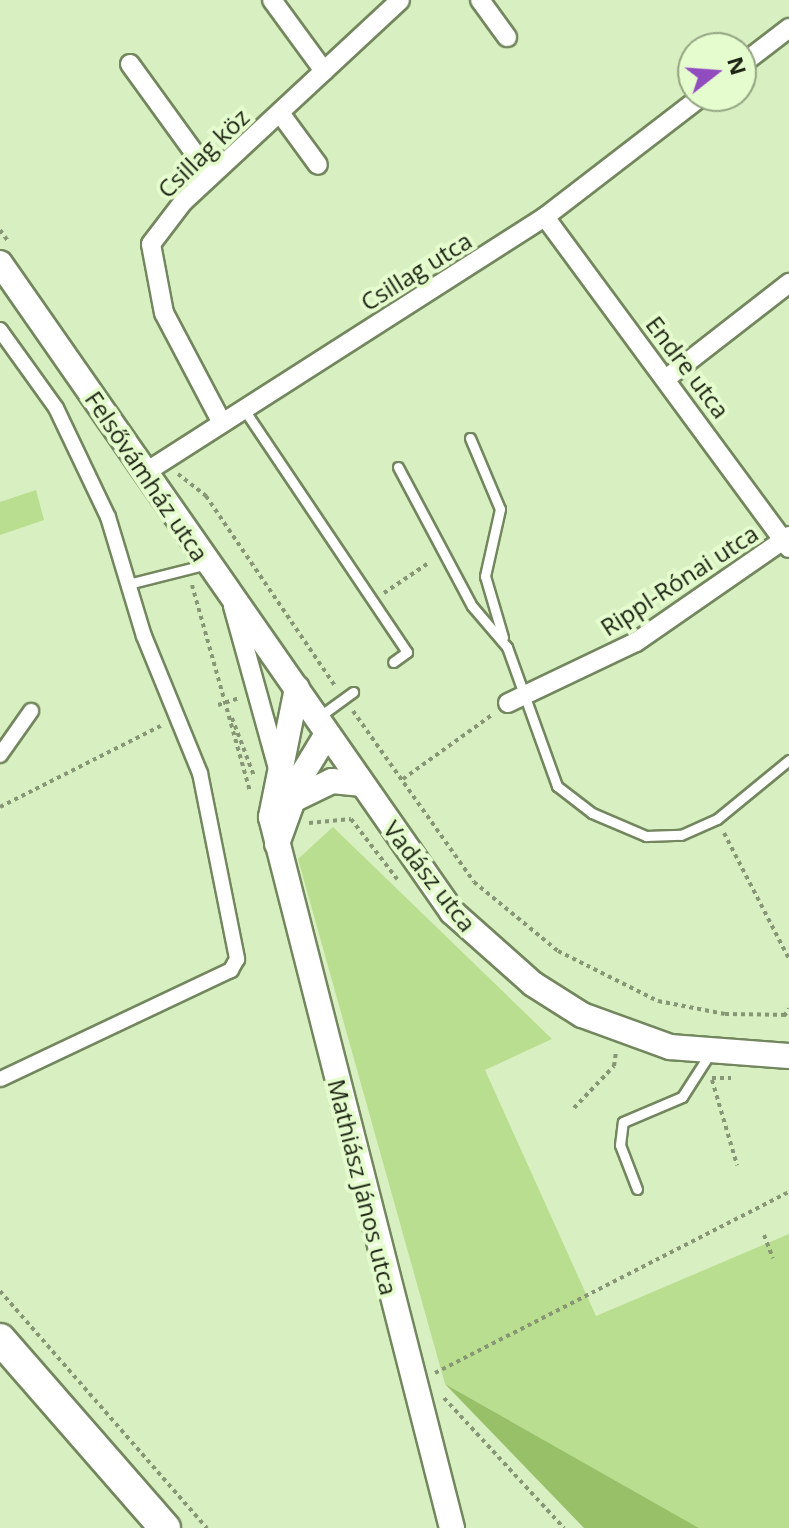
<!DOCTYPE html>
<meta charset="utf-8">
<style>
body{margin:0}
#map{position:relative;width:789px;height:1528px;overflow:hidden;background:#d8efc1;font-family:"Open Sans",sans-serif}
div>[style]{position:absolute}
.green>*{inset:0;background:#b9de8f}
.forest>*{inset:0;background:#98c068}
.path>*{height:4px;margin-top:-2px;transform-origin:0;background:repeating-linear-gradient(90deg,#879776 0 4px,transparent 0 8px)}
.roads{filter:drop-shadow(2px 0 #73875e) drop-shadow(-2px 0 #73875e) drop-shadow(0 2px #73875e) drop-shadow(0 -2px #73875e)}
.service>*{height:9px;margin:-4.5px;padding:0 4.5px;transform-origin:4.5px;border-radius:4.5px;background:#fff}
.pedestrian>*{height:14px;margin:-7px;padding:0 7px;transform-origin:7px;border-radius:7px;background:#fff}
.minor>*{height:18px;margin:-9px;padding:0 9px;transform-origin:9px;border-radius:9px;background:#fff}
.tertiary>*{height:24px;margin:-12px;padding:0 12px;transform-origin:12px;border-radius:12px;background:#fff}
.primary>*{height:30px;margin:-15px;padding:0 15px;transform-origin:15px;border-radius:15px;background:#fff}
span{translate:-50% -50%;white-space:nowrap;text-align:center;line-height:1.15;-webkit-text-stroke:8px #e5fcce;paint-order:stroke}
.street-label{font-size:24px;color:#1b2312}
.north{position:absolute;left:677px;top:32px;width:80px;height:80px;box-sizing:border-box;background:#e5fcce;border:2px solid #94a583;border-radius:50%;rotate:73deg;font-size:22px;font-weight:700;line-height:32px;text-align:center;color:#1b2312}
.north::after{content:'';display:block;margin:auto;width:28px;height:36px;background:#914cc0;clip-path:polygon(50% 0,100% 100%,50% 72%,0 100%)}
</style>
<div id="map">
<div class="green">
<div style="clip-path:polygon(36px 490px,44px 520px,0 535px,0 502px)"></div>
<div style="clip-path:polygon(333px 827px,552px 1039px,485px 1070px,596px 1316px,789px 1234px,789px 1528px,699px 1528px,445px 1384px,298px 859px)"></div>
</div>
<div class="forest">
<div style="clip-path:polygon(445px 1384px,699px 1528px,584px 1528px)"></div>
</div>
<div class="path">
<div style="left:0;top:230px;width:14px;rotate:54deg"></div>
<div style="left:178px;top:474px;width:36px;rotate:38deg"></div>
<div style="left:206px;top:496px;width:231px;rotate:55.8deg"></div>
<div style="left:192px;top:585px;width:215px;rotate:74.3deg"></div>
<div style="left:384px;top:593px;width:55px;rotate:-34deg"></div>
<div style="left:218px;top:705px;width:22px;rotate:-18deg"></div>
<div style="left:353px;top:711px;width:209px;rotate:54.7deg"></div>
<div style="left:474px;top:882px;width:109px;rotate:39.4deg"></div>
<div style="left:558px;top:951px;width:112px;rotate:26.6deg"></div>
<div style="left:658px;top:1001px;width:68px;rotate:11deg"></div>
<div style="left:725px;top:1014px;width:64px;rotate:0.9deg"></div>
<div style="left:232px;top:718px;width:62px;rotate:69.2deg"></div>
<div style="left:403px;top:779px;width:111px;rotate:-35.8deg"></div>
<div style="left:0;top:807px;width:182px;rotate:-26.8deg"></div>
<div style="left:309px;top:823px;width:42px;rotate:-5.4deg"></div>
<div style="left:351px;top:819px;width:76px;rotate:52.5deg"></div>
<div style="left:724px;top:833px;width:142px;rotate:62.7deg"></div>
<div style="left:784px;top:1016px;width:9px;rotate:-54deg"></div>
<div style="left:712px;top:1078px;width:19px"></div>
<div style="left:712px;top:1080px;width:89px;rotate:73.6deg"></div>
<div style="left:574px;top:1108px;width:58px;rotate:-46.4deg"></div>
<div style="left:614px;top:1066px;width:15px;rotate:-82deg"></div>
<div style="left:764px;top:1235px;width:25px;rotate:69deg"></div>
<div style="left:0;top:1291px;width:315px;rotate:48.9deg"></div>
<div style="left:435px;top:1373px;width:398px;rotate:-27.1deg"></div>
<div style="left:444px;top:1398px;width:177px;rotate:47.3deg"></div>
</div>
<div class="roads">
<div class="service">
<div style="left:243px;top:408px;width:294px;rotate:56.1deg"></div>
<div style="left:407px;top:652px;width:17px;rotate:144deg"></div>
<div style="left:470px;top:438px;width:77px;rotate:67.1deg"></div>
<div style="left:500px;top:509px;width:69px;rotate:102.6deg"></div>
<div style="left:485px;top:576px;width:64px;rotate:73.6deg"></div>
<div style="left:398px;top:467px;width:157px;rotate:62deg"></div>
<div style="left:472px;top:606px;width:54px;rotate:49.5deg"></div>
<div style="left:507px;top:647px;width:148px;rotate:70.2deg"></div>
<div style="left:557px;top:786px;width:44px;rotate:37.6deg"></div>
<div style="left:592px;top:813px;width:59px;rotate:23.1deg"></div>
<div style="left:646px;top:836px;width:35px;rotate:-2deg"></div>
<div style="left:681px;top:835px;width:39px;rotate:-24deg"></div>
<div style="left:717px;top:819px;width:93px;rotate:-39.3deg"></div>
<div style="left:128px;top:584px;width:81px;rotate:-14.2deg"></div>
<div style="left:320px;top:716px;width:41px;rotate:-36deg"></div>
<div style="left:637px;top:1189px;width:47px;rotate:-111.1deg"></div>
<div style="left:620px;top:1145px;width:23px;rotate:-83deg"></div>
<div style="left:623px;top:1122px;width:64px;rotate:-23deg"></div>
<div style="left:682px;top:1097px;width:50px;rotate:-57.3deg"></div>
</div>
<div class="pedestrian">
<div style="left:0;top:330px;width:96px;rotate:54.3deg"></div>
<div style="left:56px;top:408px;width:121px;rotate:64.5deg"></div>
<div style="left:108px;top:517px;width:124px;rotate:73.2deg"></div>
<div style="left:144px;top:636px;width:148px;rotate:67.8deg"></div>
<div style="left:200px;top:773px;width:190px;rotate:78.7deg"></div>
<div style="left:237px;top:959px;width:13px;rotate:119deg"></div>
<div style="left:231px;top:970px;width:255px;rotate:154.7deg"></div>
<div style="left:0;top:755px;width:54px;rotate:-54.8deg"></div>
</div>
<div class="minor">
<div style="left:272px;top:0;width:88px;rotate:53.8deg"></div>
<div style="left:480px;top:0;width:46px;rotate:53.9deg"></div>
<div style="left:130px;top:64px;width:138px;rotate:54.1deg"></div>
<div style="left:741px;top:65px;width:61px;rotate:-37.6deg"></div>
<div style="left:280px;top:113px;width:64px;rotate:53.8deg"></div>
<div style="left:545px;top:217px;width:411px;rotate:53.6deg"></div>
<div style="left:667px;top:378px;width:155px;rotate:-37.9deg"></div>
<div style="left:222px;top:423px;width:124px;rotate:-117.8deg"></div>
<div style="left:164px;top:313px;width:70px;rotate:-100.7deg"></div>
<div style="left:151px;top:244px;width:53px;rotate:-52.7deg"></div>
<div style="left:183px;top:202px;width:296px;rotate:-42.9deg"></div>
<div style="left:146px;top:472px;width:474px;rotate:-32.6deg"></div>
<div style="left:545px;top:217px;width:198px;rotate:-37.6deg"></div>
<div style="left:233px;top:606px;width:168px;rotate:74.5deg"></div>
<div style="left:508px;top:703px;width:142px;rotate:-25.5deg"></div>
<div style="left:636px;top:642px;width:186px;rotate:-34.7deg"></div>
</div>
<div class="tertiary">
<div style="left:0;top:263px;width:791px;rotate:55.14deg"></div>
<div style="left:452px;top:912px;width:108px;rotate:41.6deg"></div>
<div style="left:533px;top:984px;width:58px;rotate:32.3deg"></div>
<div style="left:582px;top:1015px;width:94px;rotate:20deg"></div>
<div style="left:670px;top:1047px;width:119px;rotate:4.3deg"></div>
<div style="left:297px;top:688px;width:132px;rotate:101.4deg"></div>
<div style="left:271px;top:817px;width:734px;rotate:75.72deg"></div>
<div style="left:293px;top:800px;width:43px;rotate:-26deg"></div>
<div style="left:332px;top:781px;width:28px;rotate:6deg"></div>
<div style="left:277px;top:844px;width:73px;rotate:-70.1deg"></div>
<div style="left:302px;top:775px;width:48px;rotate:-58.6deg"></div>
</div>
<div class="primary">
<div style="left:0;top:1339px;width:251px;rotate:48.9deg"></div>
</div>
</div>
<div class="street-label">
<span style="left:203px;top:153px;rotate:-44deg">Csillag köz</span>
<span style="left:416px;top:271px;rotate:-32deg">Csillag utca</span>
<span style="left:688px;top:367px;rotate:53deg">Endre utca</span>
<span style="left:147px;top:476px;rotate:56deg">Felsővámház utca</span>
<span style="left:679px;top:580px;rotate:-33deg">Rippl-Rónai utca</span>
<span style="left:430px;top:876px;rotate:52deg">Vadász utca</span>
<span style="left:363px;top:1187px;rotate:76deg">Mathiász János utca</span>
</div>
<div class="north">N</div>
</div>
